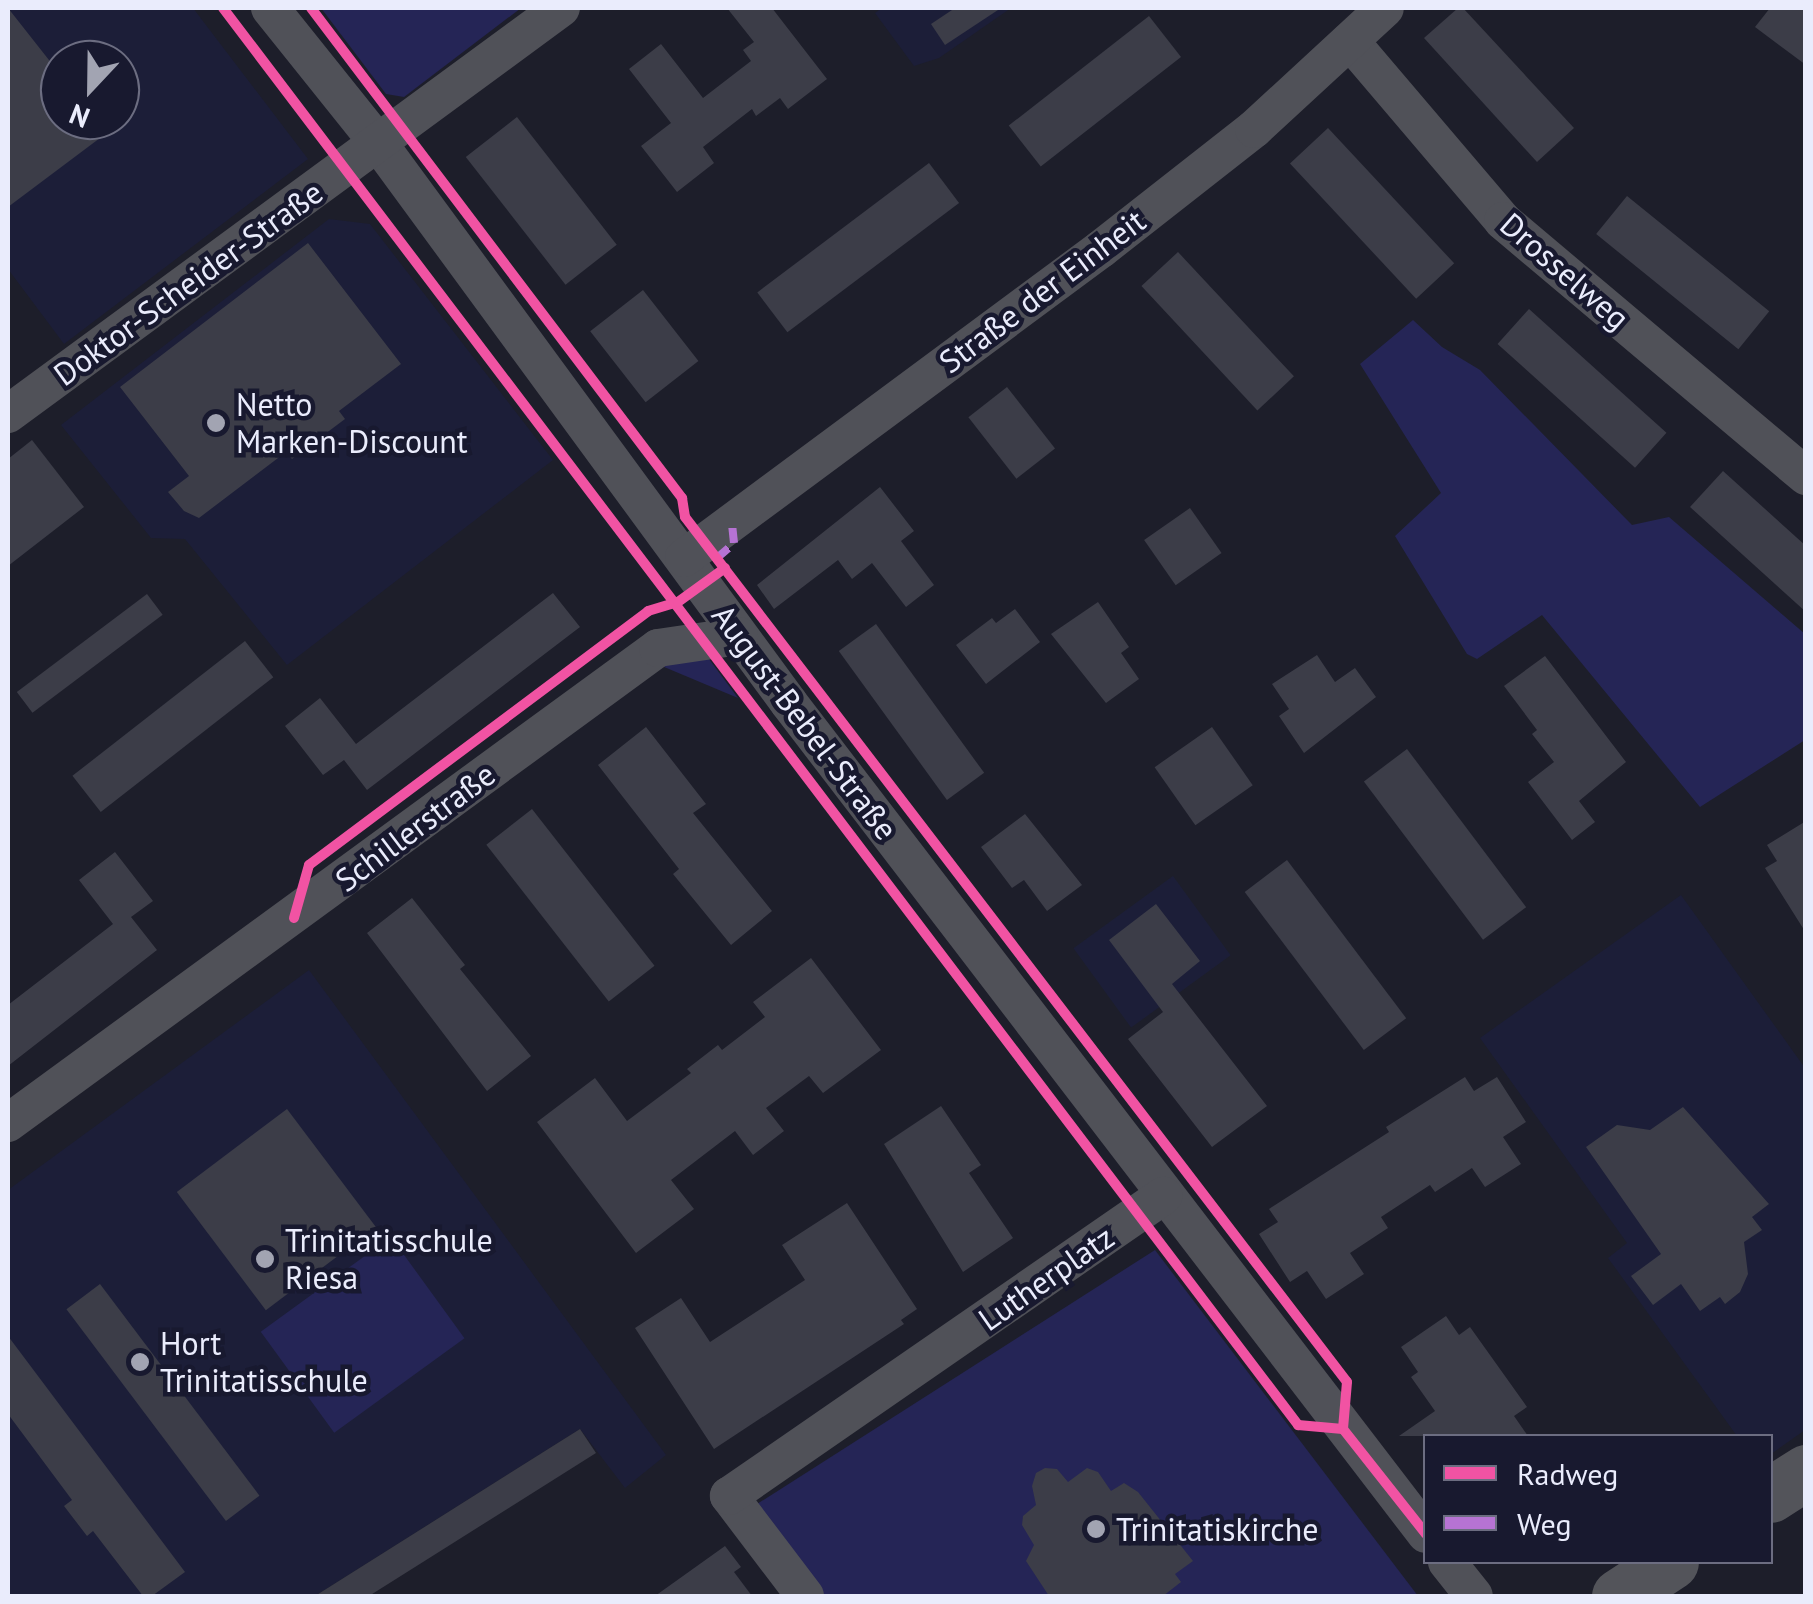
<!DOCTYPE html>
<meta charset="utf-8">
<style>
body{margin:0}
#map{position:relative;width:1813px;height:1604px;overflow:hidden;background:#1d1e2a;font-family:"PT Sans",sans-serif}
div>[style]{position:absolute}
.built>*{inset:0;background:#1c1e38;transform-origin:0 0}
.green>*{inset:0;background:#252556;transform-origin:0 0}
.building>*{inset:0;background:#3c3d48;transform-origin:0 0}
.street>*{height:38px;margin:-19px;padding:0 19px;transform-origin:19px;border-radius:19px;background:#505158}
.secondary>*{height:55px;margin:-27.5px;padding:0 27.5px;transform-origin:27.5px;border-radius:27.5px;background:#53545a}
.quiet>*{height:8px;margin-top:-4px;transform-origin:0;background:repeating-linear-gradient(90deg,#b673d3 0 15px,transparent 0 23px)}
.cycleway>*{height:10px;margin:-5px;padding:0 5px;transform-origin:5px;border-radius:5px;background:#f153a3}
.dots>*{width:28px;height:28px;translate:-50% -50%;box-sizing:border-box;border:5px solid #18192f;border-radius:50%}
span{translate:-50% -50%;white-space:nowrap;text-align:center;line-height:1.15;-webkit-text-stroke:9px #18192f;paint-order:stroke}
.street-label{font-size:32px;color:#eaecfc}
.poi-label{font-size:32px;color:#eaecfc}
.left{translate:0 -50%;text-align:left}
.frame{position:absolute;inset:0;border:10px solid #eaecfc;pointer-events:none}
.legend{position:absolute;left:1423px;top:1434px;width:350px;height:130px;box-sizing:border-box;background:#18192f;border:2px solid #6c6d81;margin:0;padding:12px 18px;list-style:none;font-size:30px;color:#eaecfc}
.legend li{display:flex;align-items:center;gap:20px;height:50px}
.legend b{width:50px;border:2px solid #6c6d81}
.north{position:absolute;left:40px;top:40px;width:100px;height:100px;box-sizing:border-box;background:#18192f;border:2px solid #6c6d81;border-radius:50%;rotate:202deg;font-size:28px;font-weight:700;line-height:40px;text-align:center;color:#eaecfc}
.north::after{content:'';display:block;margin:auto;width:35px;height:45px;background:#a2a4b2;clip-path:polygon(50% 0,100% 100%,50% 72%,0 100%)}
</style>
<div id="map">
<div class="built">
<div style="clip-path:polygon(evenodd,8px 8px,193px 8px,308px 159px,64px 344px,8px 269px,8px 8px,60px 60px,120px 60px,120px 120px,60px 120px,60px 60px)"></div>
<div style="clip-path:polygon(882px 8px,1011px 8px,939px 58px,914px 66px,875px 13px)"></div>
<div style="clip-path:polygon(329px 219px,370px 224px,553px 460px,287px 665px,185px 539px,151px 538px,61px 425px)"></div>
<div style="left:1173px;top:876px;width:98px;height:123px;rotate:54deg"></div>
<div style="clip-path:polygon(1681px 895px,1805px 1068px,1805px 1430px,1771px 1454px,1770px 1436px,1737px 1436px,1608px 1258px,1627px 1243px,1480px 1038px)"></div>
<div style="clip-path:polygon(309px 970px,666px 1455px,625px 1488px,580px 1429px,315px 1596px,8px 1596px,8px 1190px)"></div>
</div>
<div class="green">
<div style="clip-path:polygon(321px 8px,521px 8px,404px 97px,386px 94px)"></div>
<div style="clip-path:polygon(1413px 320px,1442px 347px,1480px 370px,1632px 525px,1669px 517px,1805px 634px,1805px 740px,1700px 807px,1542px 615px,1477px 659px,1467px 654px,1395px 536px,1441px 493px,1360px 364px)"></div>
<div style="clip-path:polygon(706px 655px,738px 698px,657px 664px)"></div>
<div style="left:391px;top:1237px;width:125px;height:161px;rotate:54deg"></div>
<div style="clip-path:polygon(1155px 1250px,1418px 1596px,825px 1596px,754px 1506px)"></div>
</div>
<div class="building">
<div style="clip-path:polygon(8px 8px,60px 74px,60px 120px,124px 120px,8px 207px)"></div>
<div style="clip-path:polygon(727px 8px,772px 8px,827px 79px,788px 109px,780px 98px,756px 116px,752px 109px,703px 147px,714px 163px,677px 192px,641px 146px,671px 123px,629px 69px,661px 44px,703px 98px,751px 61px,743px 50px,754px 42px)"></div>
<div style="clip-path:polygon(955px 8px,1001px 8px,945px 45px,931px 24px)"></div>
<div style="clip-path:polygon(1458px 8px,1463px 8px,1574px 128px,1537px 162px,1424px 38px)"></div>
<div style="clip-path:polygon(1770px 8px,1806px 8px,1806px 65px,1755px 27px)"></div>
<div style="left:1149px;top:16px;width:52px;height:178px;rotate:52deg"></div>
<div style="left:517px;top:117px;width:162px;height:65px;rotate:52deg"></div>
<div style="left:1328px;top:128px;width:185px;height:52px;rotate:47deg"></div>
<div style="left:929px;top:163px;width:50px;height:215px;rotate:53deg"></div>
<div style="left:1627px;top:196px;width:183px;height:49px;rotate:39deg"></div>
<div style="clip-path:polygon(308px 243px,401px 364px,339px 411px,345px 419px,313px 443px,292px 459px,286px 452px,199px 518px,184px 511px,168px 492px,189px 476px,120px 387px)"></div>
<div style="left:1178px;top:252px;width:170px;height:50px;rotate:47deg"></div>
<div style="left:643px;top:290px;width:90px;height:67px;rotate:52deg"></div>
<div style="left:1529px;top:309px;width:185px;height:47px;rotate:42deg"></div>
<div style="left:1007px;top:387px;width:78px;height:49px;rotate:52deg"></div>
<div style="clip-path:polygon(32px 440px,84px 507px,8px 566px,8px 459px)"></div>
<div style="clip-path:polygon(1723px 471px,1806px 546px,1806px 612px,1690px 507px)"></div>
<div style="clip-path:polygon(880px 487px,914px 531px,901px 541px,934px 585px,906px 607px,872px 563px,852px 579px,838px 560px,774px 609px,757px 585px)"></div>
<div style="left:1190px;top:508px;width:55px;height:56px;rotate:55deg"></div>
<div style="clip-path:polygon(553px 593px,580px 627px,367px 790px,344px 760px,323px 775px,285px 726px,320px 698px,356px 744px)"></div>
<div style="left:147px;top:594px;width:26px;height:163px;rotate:53deg"></div>
<div style="clip-path:polygon(1098px 602px,1129px 647px,1121px 653px,1139px 679px,1106px 703px,1051px 634px)"></div>
<div style="clip-path:polygon(1015px 609px,1040px 642px,986px 684px,956px 645px,992px 618px,996px 623px)"></div>
<div style="left:876px;top:624px;width:184px;height:46px;rotate:54deg"></div>
<div style="left:245px;top:641px;width:46px;height:219px;rotate:52deg"></div>
<div style="clip-path:polygon(1317px 655px,1335px 682px,1355px 668px,1376px 697px,1304px 753px,1279px 716px,1289px 709px,1272px 684px)"></div>
<div style="clip-path:polygon(1545px 656px,1626px 762px,1579px 801px,1595px 822px,1572px 840px,1528px 782px,1554px 762px,1532px 734px,1537px 730px,1504px 686px)"></div>
<div style="clip-path:polygon(646px 727px,706px 804px,693px 813px,772px 911px,731px 945px,673px 874px,679px 869px,598px 765px)"></div>
<div style="left:1212px;top:727px;width:71px;height:70px;rotate:55deg"></div>
<div style="left:1407px;top:749px;width:198px;height:54px;rotate:53deg"></div>
<div style="left:532px;top:809px;width:199px;height:58px;rotate:52deg"></div>
<div style="clip-path:polygon(1025px 814px,1082px 885px,1047px 911px,1024px 880px,1012px 888px,981px 847px)"></div>
<div style="clip-path:polygon(1806px 821px,1806px 933px,1765px 868px,1777px 861px,1767px 845px)"></div>
<div style="clip-path:polygon(115px 852px,153px 901px,131px 917px,157px 950px,8px 1066px,8px 1005px,113px 924px,79px 880px)"></div>
<div style="left:1287px;top:860px;width:198px;height:53px;rotate:53deg"></div>
<div style="clip-path:polygon(412px 898px,465px 965px,460px 969px,531px 1056px,487px 1091px,367px 933px)"></div>
<div style="clip-path:polygon(1156px 904px,1200px 961px,1172px 984px,1267px 1106px,1212px 1147px,1128px 1039px,1163px 1012px,1109px 940px)"></div>
<div style="clip-path:polygon(811px 958px,881px 1050px,823px 1093px,809px 1076px,766px 1108px,784px 1131px,753px 1155px,735px 1131px,671px 1180px,694px 1209px,636px 1253px,537px 1122px,595px 1078px,627px 1121px,691px 1073px,687px 1069px,718px 1045px,722px 1050px,765px 1017px,753px 1002px)"></div>
<div style="clip-path:polygon(1465px 1077px,1474px 1091px,1497px 1077px,1526px 1122px,1503px 1137px,1521px 1164px,1485px 1187px,1472px 1168px,1435px 1192px,1430px 1185px,1381px 1217px,1388px 1228px,1350px 1253px,1364px 1274px,1326px 1299px,1307px 1271px,1290px 1282px,1259px 1234px,1278px 1222px,1269px 1209px,1389px 1132px,1386px 1127px)"></div>
<div style="clip-path:polygon(941px 1106px,981px 1165px,969px 1173px,1013px 1238px,963px 1272px,884px 1144px)"></div>
<div style="clip-path:polygon(1683px 1107px,1769px 1204px,1752px 1217px,1762px 1230px,1744px 1242px,1748px 1274px,1740px 1292px,1725px 1304px,1720px 1297px,1700px 1311px,1681px 1284px,1653px 1305px,1631px 1276px,1661px 1254px,1586px 1147px,1617px 1125px,1650px 1130px)"></div>
<div style="left:287px;top:1109px;width:148px;height:138px;rotate:53deg"></div>
<div style="clip-path:polygon(847px 1203px,917px 1309px,901px 1320px,904px 1324px,714px 1449px,635px 1328px,681px 1298px,710px 1342px,805px 1280px,782px 1245px)"></div>
<div style="left:100px;top:1284px;width:265px;height:42px;rotate:53deg"></div>
<div style="clip-path:polygon(1446px 1316px,1459px 1335px,1470px 1327px,1527px 1407px,1514px 1416px,1528px 1436px,1399px 1436px,1435px 1411px,1411px 1377px,1418px 1372px,1401px 1347px)"></div>
<div style="clip-path:polygon(8px 1336px,185px 1572px,152px 1596px,143px 1596px,93px 1531px,87px 1536px,64px 1506px,72px 1500px,8px 1414px)"></div>
<div style="clip-path:polygon(580px 1429px,596px 1453px,369px 1596px,315px 1596px)"></div>
<div style="clip-path:polygon(1045px 1468px,1057px 1469px,1068px 1482px,1087px 1468px,1098px 1472px,1111px 1491px,1124px 1483px,1138px 1492px,1193px 1561px,1175px 1574px,1181px 1582px,1163px 1596px,1049px 1596px,1026px 1561px,1034px 1545px,1022px 1525px,1023px 1516px,1036px 1505px,1032px 1486px,1036px 1473px)"></div>
<div style="clip-path:polygon(725px 1546px,741px 1567px,734px 1572px,752px 1596px,655px 1596px)"></div>
</div>
<div class="street">
<div style="left:270px;top:8px;width:174px;rotate:51.3deg"></div>
<div style="left:379px;top:144px;width:693px;rotate:53.74deg"></div>
<div style="left:789px;top:703px;width:1047px;rotate:52.53deg"></div>
<div style="left:1350px;top:41px;width:236px;rotate:49.6deg"></div>
<div style="left:1503px;top:221px;width:396px;rotate:40.1deg"></div>
<div style="left:8px;top:414px;width:686px;rotate:-36.29deg"></div>
<div style="left:684px;top:558px;width:519px;rotate:-36.54deg"></div>
<div style="left:1101px;top:249px;width:194px;rotate:-38.1deg"></div>
<div style="left:1254px;top:129px;width:178px;rotate:-42.7deg"></div>
<div style="left:8px;top:1123px;width:805px;rotate:-36.16deg"></div>
<div style="left:658px;top:648px;width:82px;rotate:-8.4deg"></div>
<div style="left:1447px;top:1562px;width:43px;rotate:51.5deg"></div>
<div style="left:805px;top:1596px;width:126px;rotate:-127.2deg"></div>
<div style="left:729px;top:1496px;width:528px;rotate:-34.65deg"></div>
</div>
<div class="secondary">
<div style="left:1770px;top:1495px;width:43px;rotate:-32.6deg"></div>
<div style="left:1619px;top:1596px;width:62px;rotate:-33.2deg"></div>
</div>
<div class="quiet">
<div style="left:717px;top:558px;width:23px;rotate:-41deg"></div>
<div style="left:734px;top:543px;width:20px;rotate:-96deg"></div>
</div>
<div class="cycleway">
<div style="left:223px;top:8px;width:1779px;rotate:52.81deg"></div>
<div style="left:1298px;top:1425px;width:45px;rotate:5.1deg"></div>
<div style="left:311px;top:8px;width:615px;rotate:52.87deg"></div>
<div style="left:682px;top:498px;width:19px;rotate:81deg"></div>
<div style="left:685px;top:517px;width:1089px;rotate:52.57deg"></div>
<div style="left:1347px;top:1382px;width:47px;rotate:94.9deg"></div>
<div style="left:294px;top:918px;width:55px;rotate:-74.2deg"></div>
<div style="left:309px;top:865px;width:424px;rotate:-36.8deg"></div>
<div style="left:648px;top:611px;width:31px;rotate:-17deg"></div>
<div style="left:678px;top:602px;width:58px;rotate:-35.9deg"></div>
<div style="left:1343px;top:1429px;width:134px;rotate:51.7deg"></div>
</div>
<div class="dots">
<div style="left:216px;top:423px;background:#a2a4b2"></div>
<div style="left:265px;top:1259px;background:#a2a4b2"></div>
<div style="left:140px;top:1362px;background:#a2a4b2"></div>
<div style="left:1096px;top:1529px;background:#a2a4b2"></div>
</div>
<div class="street-label">
<span style="left:1565px;top:271px;rotate:41deg">Drosselweg</span>
<span style="left:188px;top:283px;rotate:-36deg">Doktor-Scheider-Straße</span>
<span style="left:1042px;top:291px;rotate:-37deg">Straße der Einheit</span>
<span style="left:805px;top:722px;rotate:53deg">August-Bebel-Straße</span>
<span style="left:415px;top:827px;rotate:-37deg">Schillerstraße</span>
<span style="left:1046px;top:1278px;rotate:-35deg">Lutherplatz</span>
</div>
<div class="poi-label">
<span class="left" style="left:236px;top:423px">Netto<br>Marken-Discount</span>
<span class="left" style="left:285px;top:1259px">Trinitatisschule<br>Riesa</span>
<span class="left" style="left:160px;top:1362px">Hort<br>Trinitatisschule</span>
<span class="left" style="left:1116px;top:1529px">Trinitatiskirche</span>
</div>
<div class="frame"></div>
<ul class="legend">
<li><b style="height:12px;background:#f153a3"></b>Radweg</li>
<li><b style="height:12px;background:#b673d3"></b>Weg</li>
</ul>
<div class="north">N</div>
</div>
